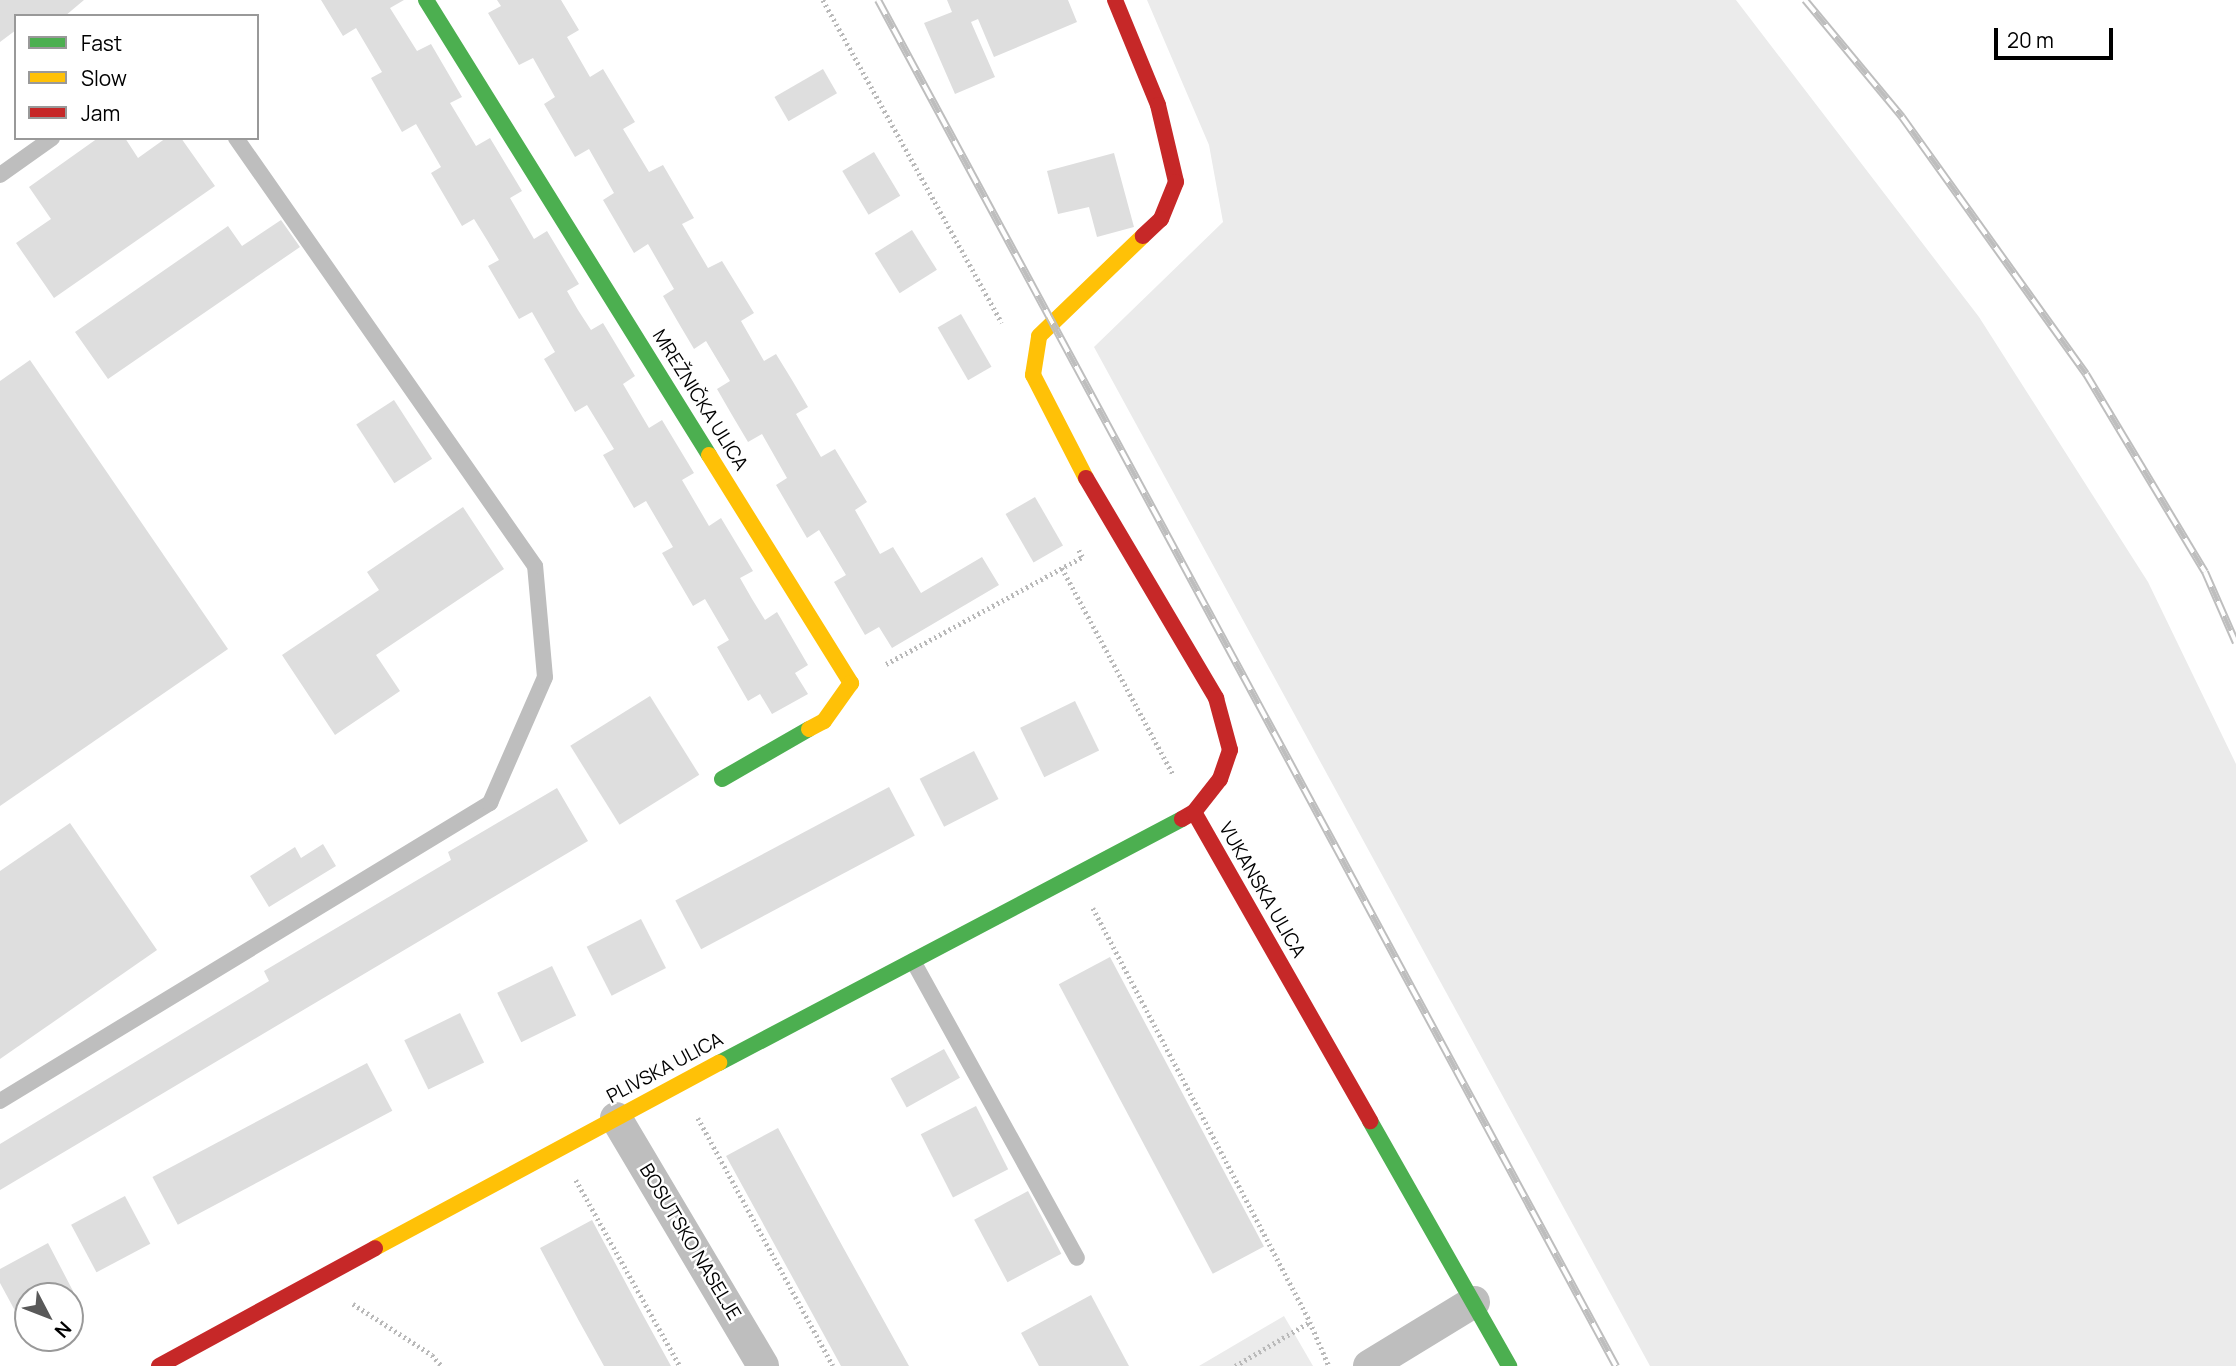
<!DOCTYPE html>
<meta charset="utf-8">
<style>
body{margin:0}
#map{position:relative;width:2236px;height:1366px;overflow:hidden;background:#fff;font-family:Manrope,sans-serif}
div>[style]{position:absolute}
.green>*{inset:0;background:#ebebeb}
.building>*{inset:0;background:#dedede;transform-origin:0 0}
.path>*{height:4.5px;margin-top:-2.25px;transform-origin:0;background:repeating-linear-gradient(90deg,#b9b9b9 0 2px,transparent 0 5.5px)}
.lane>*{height:16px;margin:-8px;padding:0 8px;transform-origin:8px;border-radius:8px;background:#bebebe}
.street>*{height:32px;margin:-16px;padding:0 16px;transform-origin:16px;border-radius:16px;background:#bebebe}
.fast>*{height:16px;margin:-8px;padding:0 8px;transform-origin:8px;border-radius:8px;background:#4caf50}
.slow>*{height:16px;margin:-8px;padding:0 8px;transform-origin:8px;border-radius:8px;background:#ffc107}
.jam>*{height:16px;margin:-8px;padding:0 8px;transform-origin:8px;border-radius:8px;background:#c62828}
.rail>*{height:8px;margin-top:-4px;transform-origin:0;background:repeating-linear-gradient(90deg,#fff 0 16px,#bebebe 0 32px);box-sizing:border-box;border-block:2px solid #bebebe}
span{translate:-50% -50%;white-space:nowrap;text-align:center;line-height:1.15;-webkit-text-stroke:5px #fff;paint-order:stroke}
.street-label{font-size:19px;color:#000}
.legend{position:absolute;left:14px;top:14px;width:245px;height:126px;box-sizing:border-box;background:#fff;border:2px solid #999;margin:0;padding:9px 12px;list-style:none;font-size:21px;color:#000}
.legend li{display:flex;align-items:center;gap:14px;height:35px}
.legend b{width:35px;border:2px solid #999}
.north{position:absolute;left:14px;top:1282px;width:70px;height:70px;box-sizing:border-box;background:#fff;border:2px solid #999;border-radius:50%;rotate:132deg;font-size:19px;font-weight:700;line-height:28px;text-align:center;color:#000}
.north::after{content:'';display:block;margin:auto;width:24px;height:32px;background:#595959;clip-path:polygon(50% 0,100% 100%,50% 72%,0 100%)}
.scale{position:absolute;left:1994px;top:28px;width:119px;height:32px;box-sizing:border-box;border:4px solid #000;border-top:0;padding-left:9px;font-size:21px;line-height:24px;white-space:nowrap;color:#000;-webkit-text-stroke:5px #fff;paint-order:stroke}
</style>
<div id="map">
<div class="green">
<div style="clip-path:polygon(1147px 0,1736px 0,1979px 317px,2148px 582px,2236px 764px,2236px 1366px,1650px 1366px,1094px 347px,1223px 222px,1209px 145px)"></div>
<div style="clip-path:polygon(1284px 1316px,1313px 1366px,1199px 1366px)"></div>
</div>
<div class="building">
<div style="clip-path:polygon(0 0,84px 0,65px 16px,16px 16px,16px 30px,0 42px)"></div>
<div style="clip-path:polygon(321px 0,404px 0,390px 8px,417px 51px,431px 44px,462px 97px,450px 103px,476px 146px,490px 138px,522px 191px,510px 198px,534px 239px,547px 231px,579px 284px,567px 291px,578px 310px,591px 330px,603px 323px,635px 376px,623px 384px,649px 428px,662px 420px,694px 473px,682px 480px,709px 526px,721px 518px,753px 571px,740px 578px,752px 599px,765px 620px,777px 612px,808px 665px,795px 673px,808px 694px,772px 714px,760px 694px,748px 701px,717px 647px,729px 640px,705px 599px,693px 606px,662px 553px,673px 547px,646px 501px,634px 508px,603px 455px,614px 449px,587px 405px,575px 412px,544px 359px,555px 352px,532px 312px,519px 319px,488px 266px,499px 260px,487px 240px,474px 219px,462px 226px,431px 173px,441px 167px,416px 124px,402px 132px,371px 78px,382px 72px,356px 28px,343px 36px)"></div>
<div style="clip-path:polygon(497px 0,561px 0,579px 30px,567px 37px,590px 77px,603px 69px,635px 122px,623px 129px,649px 172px,663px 165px,694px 218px,682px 224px,708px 268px,722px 261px,754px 313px,741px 321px,764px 361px,776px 354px,792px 380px,808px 407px,796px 414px,821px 457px,835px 449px,867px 502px,855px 510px,880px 554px,893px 547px,921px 593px,982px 557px,999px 585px,892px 648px,879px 627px,865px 635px,834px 582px,846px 575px,819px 530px,807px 538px,776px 485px,787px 478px,762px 434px,748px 442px,732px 415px,717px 389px,730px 381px,706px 341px,694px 349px,678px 322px,663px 296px,674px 289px,648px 244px,634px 253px,603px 200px,614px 193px,589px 149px,575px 157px,544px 104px,555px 97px,533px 58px,519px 65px,488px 13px,501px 6px)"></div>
<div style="clip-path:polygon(947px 0,1068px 0,1077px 22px,994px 57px,978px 19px,971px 22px,995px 77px,955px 94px,924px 23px,952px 12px)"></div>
<div style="left:823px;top:69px;width:28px;height:56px;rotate:60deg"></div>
<div style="clip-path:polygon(98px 138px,125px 138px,138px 158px,166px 138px,181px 138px,215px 186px,54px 298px,16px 243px,51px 219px,29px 187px)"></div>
<div style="left:874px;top:152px;width:51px;height:37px;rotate:59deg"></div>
<div style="clip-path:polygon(1114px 153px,1134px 227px,1097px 237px,1089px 207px,1058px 214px,1047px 171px)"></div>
<div style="clip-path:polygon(281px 220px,300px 247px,108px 379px,75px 332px,228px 226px,242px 246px)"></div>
<div style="left:912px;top:230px;width:47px;height:44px;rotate:58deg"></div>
<div style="left:961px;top:314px;width:61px;height:27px;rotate:60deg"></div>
<div style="clip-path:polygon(30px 360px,228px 649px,0 806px,0 381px)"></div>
<div style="left:394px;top:400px;width:70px;height:45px;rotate:57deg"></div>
<div style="left:1035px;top:497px;width:56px;height:34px;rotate:60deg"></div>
<div style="clip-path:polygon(463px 507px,504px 569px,376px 655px,400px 691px,335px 735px,282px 655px,379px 590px,367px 572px)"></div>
<div style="left:650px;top:696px;width:93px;height:94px;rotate:58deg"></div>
<div style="left:1075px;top:701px;width:55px;height:61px;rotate:64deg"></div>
<div style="left:974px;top:751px;width:54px;height:61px;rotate:63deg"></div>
<div style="left:889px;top:787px;width:55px;height:242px;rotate:62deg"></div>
<div style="clip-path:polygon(557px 788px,588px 841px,0 1190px,0 1144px,269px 981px,264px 971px,451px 860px,448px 852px)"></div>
<div style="clip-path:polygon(70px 823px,157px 950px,0 1059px,0 871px)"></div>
<div style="clip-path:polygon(323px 844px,336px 866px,269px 907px,250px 876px,295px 847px,301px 858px)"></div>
<div style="left:641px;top:919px;width:55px;height:61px;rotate:63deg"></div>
<div style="left:1110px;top:957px;width:328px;height:58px;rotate:62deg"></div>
<div style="left:552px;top:966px;width:55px;height:61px;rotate:64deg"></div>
<div style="left:460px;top:1013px;width:55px;height:62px;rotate:64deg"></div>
<div style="left:944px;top:1049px;width:33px;height:61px;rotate:61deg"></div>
<div style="left:367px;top:1063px;width:54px;height:243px;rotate:62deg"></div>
<div style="left:976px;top:1106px;width:71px;height:62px;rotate:63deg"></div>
<div style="clip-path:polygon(778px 1128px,844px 1249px,909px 1366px,841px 1366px,806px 1302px,726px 1156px)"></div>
<div style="left:1028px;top:1191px;width:71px;height:61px;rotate:62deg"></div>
<div style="left:125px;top:1196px;width:54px;height:61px;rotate:62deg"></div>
<div style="clip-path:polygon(592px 1220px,644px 1317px,671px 1366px,604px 1366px,579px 1321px,540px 1248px)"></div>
<div style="clip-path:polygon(48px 1243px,73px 1291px,64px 1296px,28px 1296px,28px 1316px,20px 1320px,0 1283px,0 1269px)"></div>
<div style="clip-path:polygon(1091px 1295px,1129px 1366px,1039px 1366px,1021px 1333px)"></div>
</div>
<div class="path">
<div style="left:823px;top:0;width:369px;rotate:61deg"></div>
<div style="left:1062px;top:568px;width:234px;rotate:61.7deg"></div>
<div style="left:886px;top:664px;width:223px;rotate:-28.6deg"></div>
<div style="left:1082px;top:557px;width:9px;rotate:-117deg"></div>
<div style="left:1093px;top:908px;width:467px;rotate:62.3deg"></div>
<div style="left:698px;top:1118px;width:282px;rotate:61.4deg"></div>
<div style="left:576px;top:1180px;width:213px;rotate:60.8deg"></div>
<div style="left:353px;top:1304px;width:94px;rotate:32.8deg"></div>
<div style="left:432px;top:1355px;width:15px;rotate:48deg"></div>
<div style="left:1235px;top:1366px;width:87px;rotate:-30.4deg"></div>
<div style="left:1310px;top:1322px;width:48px;rotate:66.6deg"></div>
</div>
<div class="lane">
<div style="left:0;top:175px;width:64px;rotate:-35.4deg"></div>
<div style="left:913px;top:961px;width:339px;rotate:61.1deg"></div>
<div style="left:0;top:1101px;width:574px;rotate:-31.31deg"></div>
<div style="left:490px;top:803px;width:137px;rotate:-66.4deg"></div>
<div style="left:545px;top:677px;width:111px;rotate:-95.1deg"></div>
<div style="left:535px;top:566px;width:522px;rotate:-124.94deg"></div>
</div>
<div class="street">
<div style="left:616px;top:1118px;width:288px;rotate:59.3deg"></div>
<div style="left:1369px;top:1366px;width:123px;rotate:-31.4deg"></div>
</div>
<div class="fast">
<div style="left:426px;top:0;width:536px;rotate:58.12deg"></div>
<div style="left:722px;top:779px;width:100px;rotate:-29.9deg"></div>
<div style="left:719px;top:1063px;width:523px;rotate:-27.79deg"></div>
<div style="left:1370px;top:1121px;width:282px;rotate:60.4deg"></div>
</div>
<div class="slow">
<div style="left:709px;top:455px;width:269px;rotate:58.1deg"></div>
<div style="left:851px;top:683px;width:47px;rotate:125.4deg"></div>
<div style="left:824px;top:721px;width:17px;rotate:152deg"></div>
<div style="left:1086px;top:478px;width:116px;rotate:-117.2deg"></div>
<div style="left:1033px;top:375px;width:39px;rotate:-81deg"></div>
<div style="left:1039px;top:336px;width:144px;rotate:-43.9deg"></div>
<div style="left:375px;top:1248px;width:391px;rotate:-28.3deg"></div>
</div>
<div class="jam">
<div style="left:1115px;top:0;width:113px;rotate:67.7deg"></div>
<div style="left:1158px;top:105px;width:79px;rotate:76.8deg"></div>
<div style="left:1176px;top:182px;width:40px;rotate:112deg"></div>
<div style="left:1161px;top:219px;width:25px;rotate:137deg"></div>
<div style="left:1086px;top:478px;width:256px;rotate:59.4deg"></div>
<div style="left:1216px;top:698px;width:54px;rotate:74.9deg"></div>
<div style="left:1230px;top:750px;width:31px;rotate:109deg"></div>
<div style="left:1220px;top:779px;width:42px;rotate:128.2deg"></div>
<div style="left:1194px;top:812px;width:14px;rotate:150deg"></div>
<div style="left:1194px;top:812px;width:356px;rotate:60.3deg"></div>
<div style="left:159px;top:1366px;width:246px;rotate:-28.6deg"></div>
</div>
<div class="rail">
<div style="left:878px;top:0;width:1553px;rotate:61.62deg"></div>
<div style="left:1805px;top:0;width:152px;rotate:50.3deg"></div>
<div style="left:1902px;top:117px;width:316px;rotate:54.4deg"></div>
<div style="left:2086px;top:374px;width:231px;rotate:59deg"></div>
<div style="left:2205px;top:572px;width:77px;rotate:66.4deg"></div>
</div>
<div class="street-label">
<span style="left:700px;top:400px;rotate:58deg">MREŽNIČKA ULICA</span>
<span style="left:1262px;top:890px;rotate:60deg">VUKANSKA ULICA</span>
<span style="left:665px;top:1068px;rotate:-28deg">PLIVSKA ULICA</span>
<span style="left:690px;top:1242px;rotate:59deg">BOSUTSKO NASELJE</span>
</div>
<ul class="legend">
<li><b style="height:9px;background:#4caf50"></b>Fast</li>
<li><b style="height:9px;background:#ffc107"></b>Slow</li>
<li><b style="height:9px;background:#c62828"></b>Jam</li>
</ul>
<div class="north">N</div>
<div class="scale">20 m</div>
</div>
